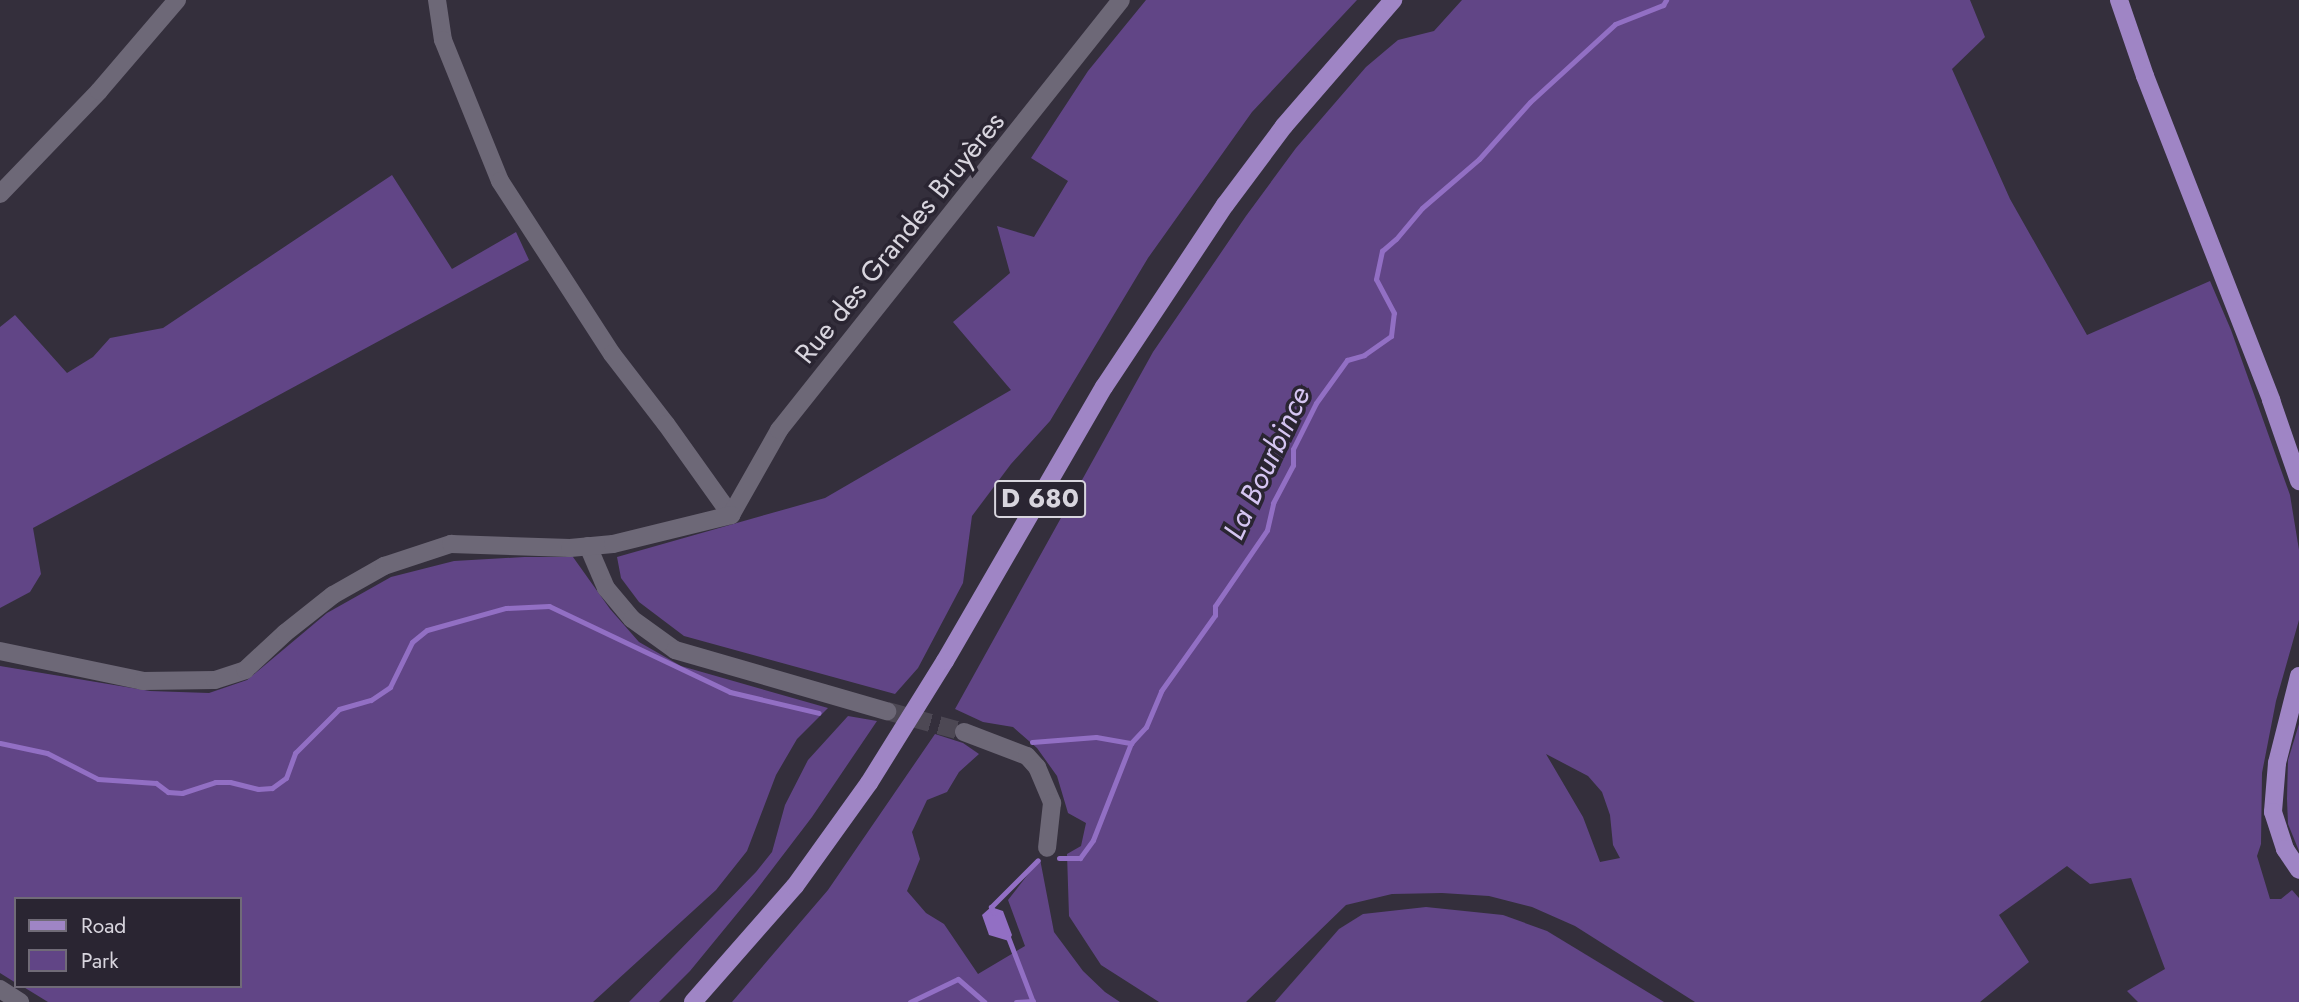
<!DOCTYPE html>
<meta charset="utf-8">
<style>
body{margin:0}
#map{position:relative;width:2299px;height:1002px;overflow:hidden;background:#342f3c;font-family:Jost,sans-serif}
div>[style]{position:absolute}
.green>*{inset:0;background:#614586}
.water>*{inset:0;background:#926fc4}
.stream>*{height:5px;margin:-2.5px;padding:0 2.5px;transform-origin:2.5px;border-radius:2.5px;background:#926fc4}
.minor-tunnel>*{height:18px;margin-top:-9px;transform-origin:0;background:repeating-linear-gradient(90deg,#4d4854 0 18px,transparent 0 27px)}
.minor>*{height:18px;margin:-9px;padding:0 9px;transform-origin:9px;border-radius:9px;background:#6d6877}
.major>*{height:18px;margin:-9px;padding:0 9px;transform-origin:9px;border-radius:9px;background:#9f85c5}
span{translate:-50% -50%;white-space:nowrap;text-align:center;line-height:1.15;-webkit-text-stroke:7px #2a2532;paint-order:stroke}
.shield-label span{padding:2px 5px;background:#2a2532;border:2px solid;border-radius:5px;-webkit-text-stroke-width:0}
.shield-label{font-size:26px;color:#d8d5de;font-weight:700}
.street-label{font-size:28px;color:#d8d5de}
.water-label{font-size:30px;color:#d5c5f2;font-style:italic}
.legend{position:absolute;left:14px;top:897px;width:228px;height:91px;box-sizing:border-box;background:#2a2532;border:2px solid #706b77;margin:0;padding:9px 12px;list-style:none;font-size:21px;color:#d8d5de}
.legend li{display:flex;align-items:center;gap:14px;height:35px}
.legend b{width:35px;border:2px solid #706b77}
</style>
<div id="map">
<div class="green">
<div style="clip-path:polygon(1146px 0,1357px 0,1252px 112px,1148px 258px,1050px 421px,1011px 464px,972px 516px,963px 583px,918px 668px,895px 694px,684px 636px,639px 602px,621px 578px,617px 557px,825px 498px,1011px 390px,953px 322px,1010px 273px,997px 226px,1034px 237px,1068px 181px,1031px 158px,1088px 71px)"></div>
<div style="clip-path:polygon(evenodd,1462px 0,1970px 0,1985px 37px,1952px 69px,2010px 199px,2087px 335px,2210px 281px,2231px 330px,2290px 495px,2299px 550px,2299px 620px,2276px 701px,2262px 773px,2261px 844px,2257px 856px,2270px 899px,2281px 899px,2292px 890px,2299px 898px,2299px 1002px,2138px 1002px,2127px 991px,2165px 969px,2131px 878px,2090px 884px,2067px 866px,1999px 915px,2029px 962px,1980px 1002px,1695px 1002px,1575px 926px,1532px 907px,1489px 896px,1442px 893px,1392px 894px,1346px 905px,1246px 1002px,1159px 1002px,1101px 965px,1069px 916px,1067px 854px,1081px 846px,1086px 823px,1068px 813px,1057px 776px,1037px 748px,1013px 727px,983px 722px,955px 709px,1153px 352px,1246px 216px,1296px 148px,1366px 67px,1398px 40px,1434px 31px,1462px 0,1546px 754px,1588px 776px,1602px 792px,1610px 815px,1613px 845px,1620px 858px,1600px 862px,1583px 817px,1546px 754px)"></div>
<div style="clip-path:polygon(392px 175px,452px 269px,516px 232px,529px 260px,33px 528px,41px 574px,30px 592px,0 608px,0 327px,15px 315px,67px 373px,93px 357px,110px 338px,163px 328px)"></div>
<div style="clip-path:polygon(524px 557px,573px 557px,610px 609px,639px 642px,681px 666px,828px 708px,797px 739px,776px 775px,747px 851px,716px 890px,593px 1002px,48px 1002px,22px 986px,240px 986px,240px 899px,16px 899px,16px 983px,0 973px,0 666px,150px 691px,209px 693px,247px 680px,327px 613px,391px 577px,454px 561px)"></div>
<div style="clip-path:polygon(848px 716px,877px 721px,812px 817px,754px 893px,690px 971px,659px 1002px,629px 1002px,756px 872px,772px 852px,785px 805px,808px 760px)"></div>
<div style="clip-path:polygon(2299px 724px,2299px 851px,2288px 824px,2287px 799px,2288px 760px)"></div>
<div style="clip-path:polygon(935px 734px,963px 743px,979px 754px,959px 772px,947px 792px,927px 800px,912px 832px,920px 859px,907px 891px,926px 913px,944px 924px,978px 974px,1025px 946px,1008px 900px,1040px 859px,1054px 932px,1083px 971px,1105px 992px,1120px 1002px,732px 1002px,828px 890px)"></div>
<div style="clip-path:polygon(1426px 907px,1503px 915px,1547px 931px,1664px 1002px,1275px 1002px,1339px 929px,1363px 914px)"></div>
</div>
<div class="water">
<div style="clip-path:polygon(991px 907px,1003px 911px,1012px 935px,1009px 941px,989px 935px,982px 915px)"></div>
</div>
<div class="stream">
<div style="left:1032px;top:742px;width:64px;rotate:-4.5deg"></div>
<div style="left:1096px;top:737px;width:36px;rotate:10deg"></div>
<div style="left:0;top:743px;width:48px;rotate:12deg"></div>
<div style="left:47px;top:753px;width:57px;rotate:27deg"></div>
<div style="left:98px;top:779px;width:58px;rotate:3.9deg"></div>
<div style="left:156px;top:783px;width:15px;rotate:37deg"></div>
<div style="left:168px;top:792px;width:14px;rotate:4deg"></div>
<div style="left:182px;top:793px;width:35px;rotate:-18deg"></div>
<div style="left:215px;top:782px;width:15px"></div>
<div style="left:230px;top:782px;width:29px;rotate:14deg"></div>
<div style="left:258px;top:789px;width:14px;rotate:-4deg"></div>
<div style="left:272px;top:788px;width:17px;rotate:-36deg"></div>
<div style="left:286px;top:778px;width:27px;rotate:-70deg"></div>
<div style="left:295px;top:753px;width:62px;rotate:-45deg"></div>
<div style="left:339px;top:709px;width:33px;rotate:-16deg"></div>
<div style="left:371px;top:700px;width:23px;rotate:-34deg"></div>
<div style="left:390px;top:687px;width:50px;rotate:-63.9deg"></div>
<div style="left:412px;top:642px;width:19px;rotate:-39deg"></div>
<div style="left:427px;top:630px;width:82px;rotate:-15.6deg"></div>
<div style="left:506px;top:608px;width:43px;rotate:-2.7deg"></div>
<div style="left:549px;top:606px;width:200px;rotate:25.4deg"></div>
<div style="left:730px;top:692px;width:91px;rotate:13.3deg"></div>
<div style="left:1059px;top:858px;width:21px"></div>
<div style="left:1080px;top:858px;width:22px;rotate:-54deg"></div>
<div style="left:1093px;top:840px;width:104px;rotate:-68.6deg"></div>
<div style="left:1131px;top:743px;width:22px;rotate:-47deg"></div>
<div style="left:1146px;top:727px;width:39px;rotate:-67deg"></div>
<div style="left:1161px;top:691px;width:93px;rotate:-54.6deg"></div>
<div style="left:1215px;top:615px;width:9px;rotate:-90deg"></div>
<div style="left:1215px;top:606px;width:92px;rotate:-55.6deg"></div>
<div style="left:1267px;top:530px;width:28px;rotate:-77deg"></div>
<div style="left:1273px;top:503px;width:43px;rotate:-62.2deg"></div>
<div style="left:1293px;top:465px;width:16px;rotate:-90deg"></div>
<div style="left:1293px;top:449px;width:51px;rotate:-63.4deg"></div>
<div style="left:1316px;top:403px;width:53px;rotate:-54.2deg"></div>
<div style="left:1347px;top:360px;width:18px;rotate:-16deg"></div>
<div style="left:1364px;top:355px;width:33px;rotate:-35deg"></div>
<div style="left:1391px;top:336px;width:23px;rotate:-83deg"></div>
<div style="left:1394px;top:313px;width:38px;rotate:-118deg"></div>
<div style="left:1376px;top:279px;width:29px;rotate:-78deg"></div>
<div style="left:1382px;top:251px;width:18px;rotate:-41deg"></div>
<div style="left:1396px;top:239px;width:40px;rotate:-50deg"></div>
<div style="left:1422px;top:208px;width:75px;rotate:-40.7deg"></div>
<div style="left:1479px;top:159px;width:76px;rotate:-48.2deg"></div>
<div style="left:1530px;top:102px;width:115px;rotate:-42.5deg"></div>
<div style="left:1615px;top:24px;width:52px;rotate:-21.6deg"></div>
<div style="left:1663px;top:5px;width:6px;rotate:-59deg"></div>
<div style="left:994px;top:913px;width:7px;rotate:-117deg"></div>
<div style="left:991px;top:907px;width:66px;rotate:-45deg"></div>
<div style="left:1008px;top:937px;width:70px;rotate:69deg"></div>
<div style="left:910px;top:1002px;width:53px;rotate:-25.6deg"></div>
<div style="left:958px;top:979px;width:35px;rotate:41deg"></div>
<div style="left:1016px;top:1002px;width:17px;rotate:-3deg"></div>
</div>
<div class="minor-tunnel">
<div style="left:887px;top:711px;width:80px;rotate:15.3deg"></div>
</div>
<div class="minor">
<div style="left:437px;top:0;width:40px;rotate:81.5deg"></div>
<div style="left:443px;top:40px;width:152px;rotate:68deg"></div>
<div style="left:500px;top:181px;width:206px;rotate:57.1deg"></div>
<div style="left:612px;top:354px;width:88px;rotate:52.4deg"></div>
<div style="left:666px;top:424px;width:112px;rotate:54.5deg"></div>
<div style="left:0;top:194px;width:143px;rotate:-46.1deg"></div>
<div style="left:99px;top:91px;width:120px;rotate:-49.4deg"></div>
<div style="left:731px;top:515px;width:98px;rotate:-60.5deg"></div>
<div style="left:779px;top:430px;width:549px;rotate:-51.5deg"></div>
<div style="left:588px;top:546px;width:46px;rotate:66.8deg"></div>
<div style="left:606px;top:588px;width:40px;rotate:50deg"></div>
<div style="left:632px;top:619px;width:53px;rotate:35.8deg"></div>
<div style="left:675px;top:650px;width:221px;rotate:16.1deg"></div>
<div style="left:0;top:651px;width:146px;rotate:11.8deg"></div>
<div style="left:143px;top:681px;width:72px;rotate:-0.8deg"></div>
<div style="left:215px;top:680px;width:32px;rotate:-18deg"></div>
<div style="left:245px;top:670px;width:54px;rotate:-42.8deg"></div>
<div style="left:285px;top:633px;width:61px;rotate:-38.4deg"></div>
<div style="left:333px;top:595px;width:59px;rotate:-29.6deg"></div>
<div style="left:384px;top:566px;width:71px;rotate:-18.2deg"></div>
<div style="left:451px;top:544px;width:119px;rotate:1.9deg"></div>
<div style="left:570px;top:548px;width:43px;rotate:-5.3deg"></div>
<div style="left:613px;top:544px;width:122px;rotate:-13.8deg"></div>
<div style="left:964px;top:732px;width:67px;rotate:20.9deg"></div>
<div style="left:1027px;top:756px;width:15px;rotate:48deg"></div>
<div style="left:1037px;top:767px;width:39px;rotate:67deg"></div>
<div style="left:1052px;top:803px;width:45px;rotate:96.3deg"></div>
<div style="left:0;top:989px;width:24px;rotate:33deg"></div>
</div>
<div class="major">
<div style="left:2119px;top:0;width:80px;rotate:71.1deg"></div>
<div style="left:2145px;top:76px;width:348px;rotate:68.7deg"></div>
<div style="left:2271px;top:400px;width:86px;rotate:70.9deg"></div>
<div style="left:2299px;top:676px;width:90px;rotate:104.2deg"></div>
<div style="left:2277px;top:763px;width:49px;rotate:94.7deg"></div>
<div style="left:2273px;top:812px;width:39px;rotate:72deg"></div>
<div style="left:2285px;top:849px;width:25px;rotate:56deg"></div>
<div style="left:693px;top:1002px;width:154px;rotate:-48.7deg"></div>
<div style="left:795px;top:886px;width:127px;rotate:-54.3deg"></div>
<div style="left:869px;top:783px;width:144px;rotate:-58.1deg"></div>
<div style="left:945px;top:661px;width:317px;rotate:-59.9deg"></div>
<div style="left:1104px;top:387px;width:219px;rotate:-56.4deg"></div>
<div style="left:1225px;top:205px;width:99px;rotate:-53.2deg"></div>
<div style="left:1284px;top:126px;width:167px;rotate:-49.1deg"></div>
</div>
<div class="shield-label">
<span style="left:1040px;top:499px">D 680</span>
</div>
<div class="street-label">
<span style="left:900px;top:238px;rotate:-51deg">Rue des Grandes Bruyères</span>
</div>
<div class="water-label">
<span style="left:1267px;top:463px;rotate:-65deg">La Bourbince</span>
</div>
<ul class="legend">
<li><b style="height:9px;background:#9f85c5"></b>Road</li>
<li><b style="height:19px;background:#614586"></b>Park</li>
</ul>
</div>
